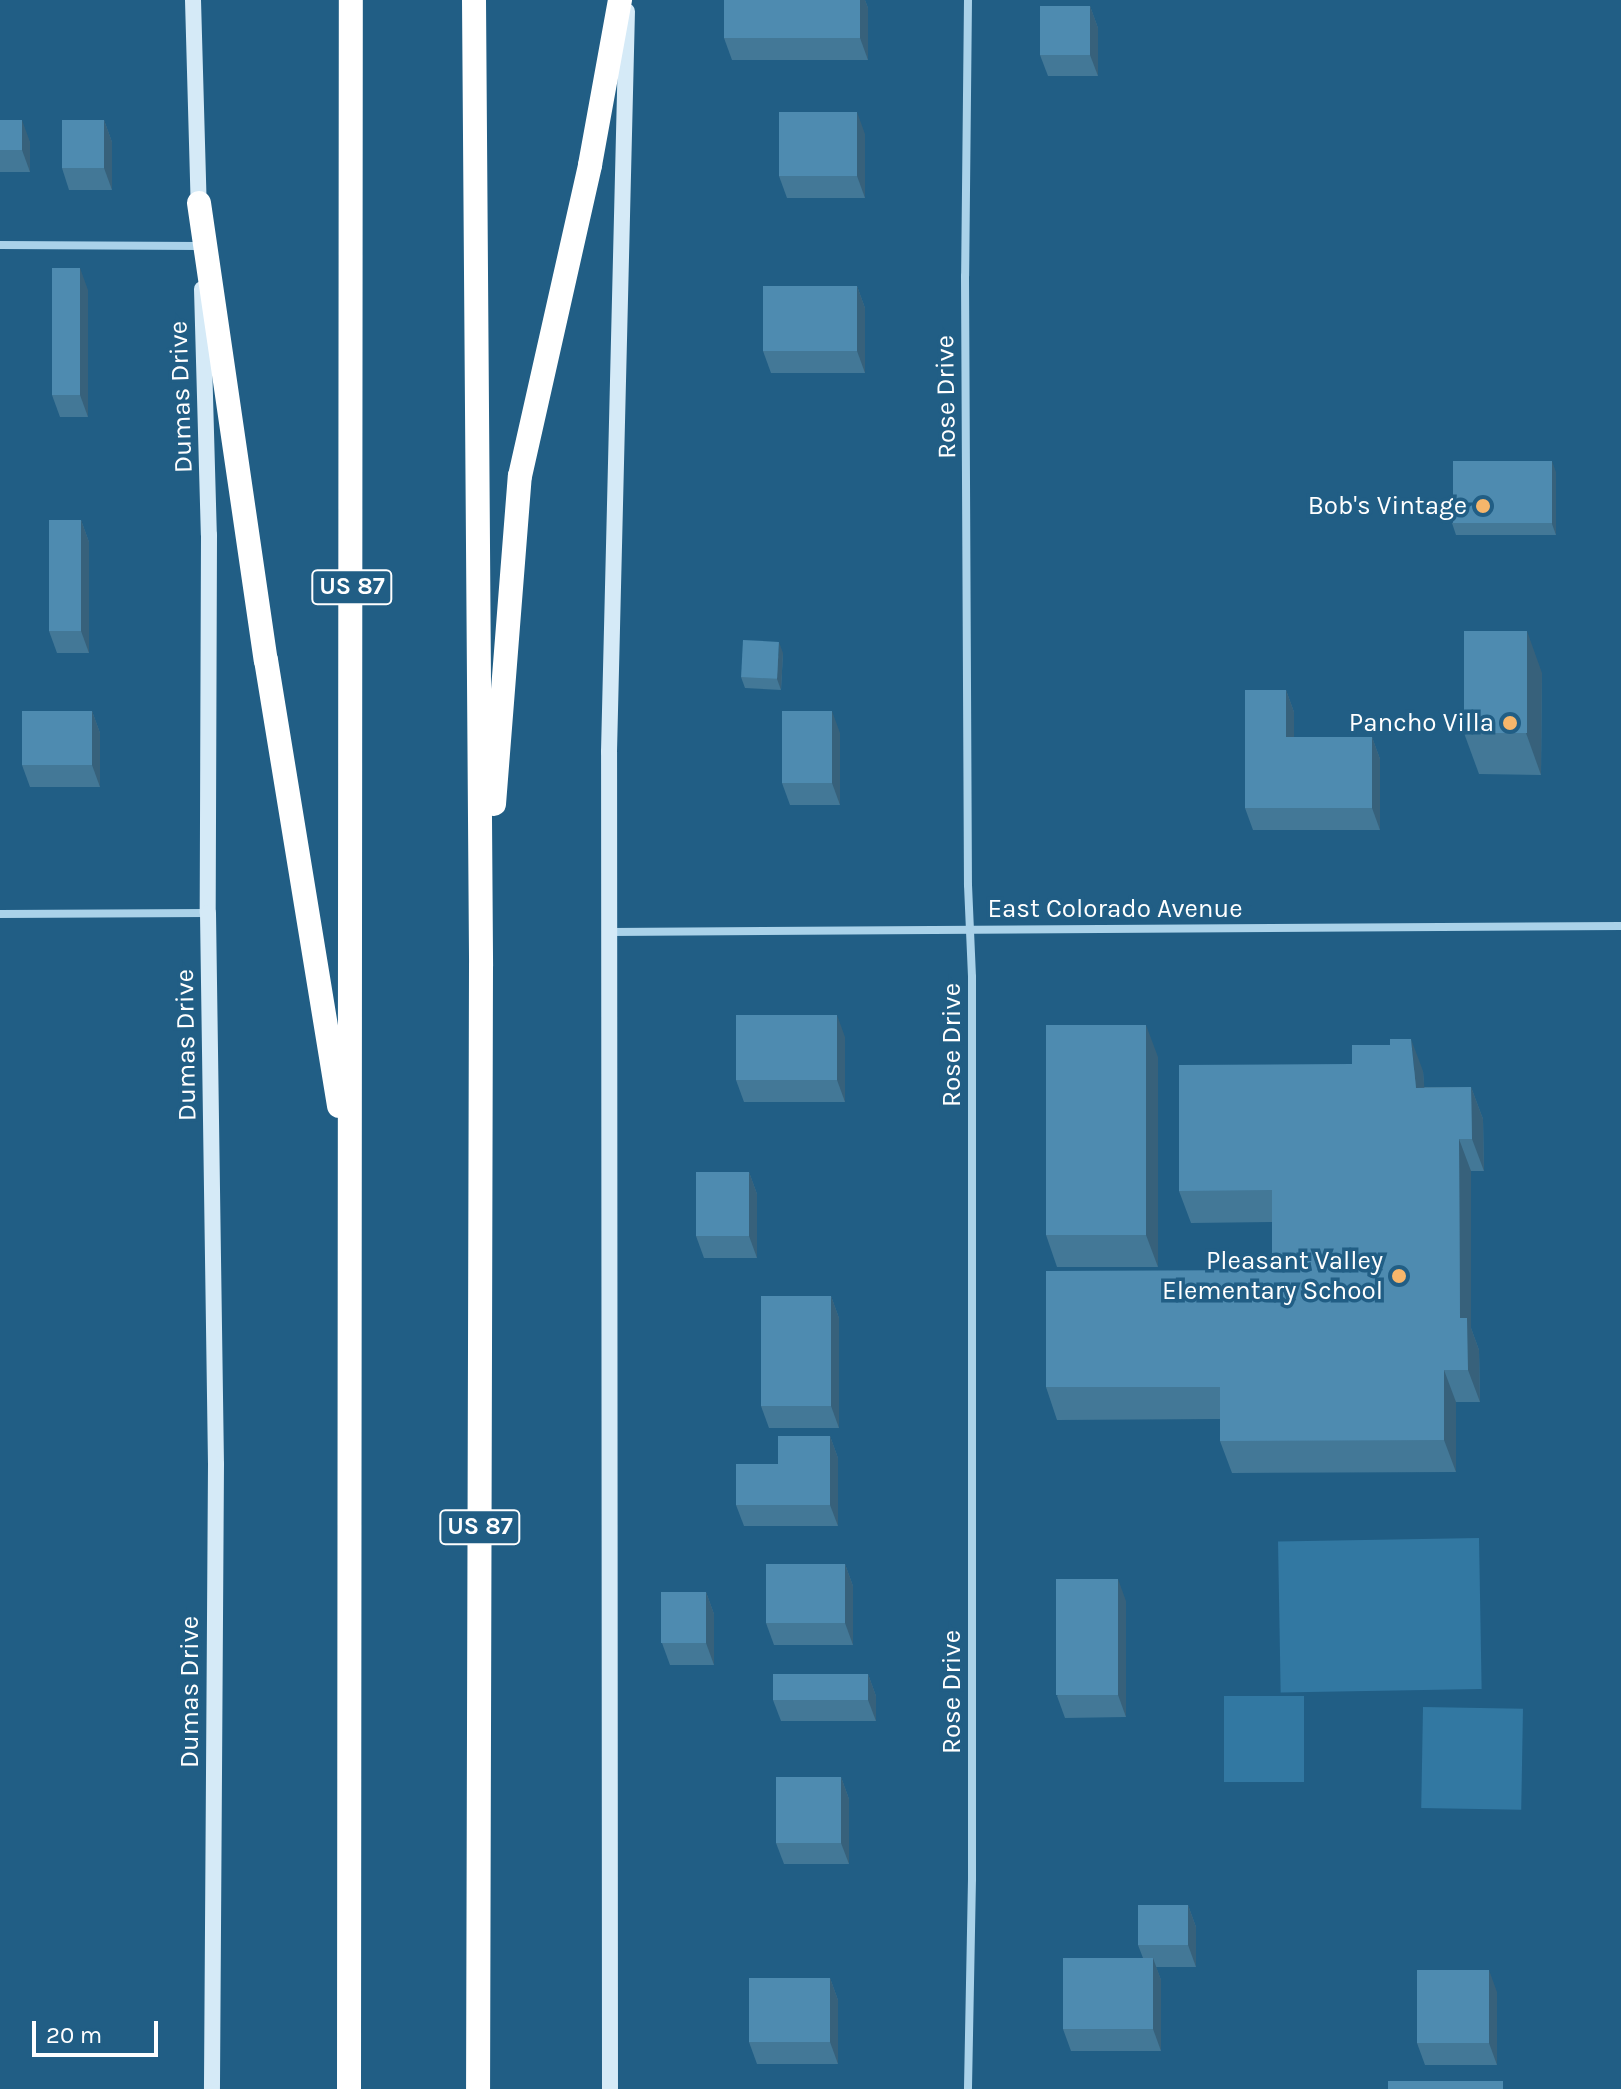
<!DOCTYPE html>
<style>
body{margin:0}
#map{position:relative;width:1621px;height:2089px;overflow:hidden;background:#215e85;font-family:Karla,sans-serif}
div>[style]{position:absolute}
.green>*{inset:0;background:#3278a2;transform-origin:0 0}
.minor>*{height:8px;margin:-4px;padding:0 4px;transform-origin:4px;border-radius:4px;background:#aad2e9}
.secondary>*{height:16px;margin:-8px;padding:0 8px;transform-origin:8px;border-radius:8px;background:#d5eaf7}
.motorway>*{height:24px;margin:-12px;padding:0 12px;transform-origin:12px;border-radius:12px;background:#fff}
.wall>*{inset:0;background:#437897}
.shaded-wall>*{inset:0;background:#37617b}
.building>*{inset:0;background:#4e8bb0;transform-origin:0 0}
.dots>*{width:22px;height:22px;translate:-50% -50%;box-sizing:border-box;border:4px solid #215e85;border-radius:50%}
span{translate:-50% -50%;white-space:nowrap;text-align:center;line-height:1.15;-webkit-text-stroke:7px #215e85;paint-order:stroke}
.shield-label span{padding:2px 6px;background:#215e85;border:2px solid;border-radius:6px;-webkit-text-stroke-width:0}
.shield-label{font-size:24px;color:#fff;font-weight:700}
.street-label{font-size:26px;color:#fff}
.poi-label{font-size:26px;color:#fff}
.right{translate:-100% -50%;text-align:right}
.scale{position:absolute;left:32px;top:2021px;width:126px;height:36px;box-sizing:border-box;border:4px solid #fff;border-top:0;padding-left:10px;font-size:24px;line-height:28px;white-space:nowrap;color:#fff;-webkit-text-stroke:6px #215e85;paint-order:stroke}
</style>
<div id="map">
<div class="green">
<div style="left:1479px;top:1538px;width:151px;height:201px;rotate:89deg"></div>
<div style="left:1224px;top:1696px;width:80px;height:86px"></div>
<div style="left:1423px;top:1707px;width:100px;height:101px;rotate:1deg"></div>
</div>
<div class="minor">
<div style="left:968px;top:0;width:276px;rotate:90.6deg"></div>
<div style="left:965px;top:276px;width:609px;rotate:89.72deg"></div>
<div style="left:968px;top:885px;width:92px;rotate:87.5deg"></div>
<div style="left:972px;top:977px;width:902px;rotate:90deg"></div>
<div style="left:972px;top:1879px;width:210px;rotate:91.1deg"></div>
<div style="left:0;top:245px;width:200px;rotate:0.3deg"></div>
<div style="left:0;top:914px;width:208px;rotate:-0.3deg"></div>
<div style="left:610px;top:932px;width:1011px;rotate:-0.34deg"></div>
</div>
<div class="secondary">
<div style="left:193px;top:0;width:210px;rotate:88.4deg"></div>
<div style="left:202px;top:289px;width:246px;rotate:88.4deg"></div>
<div style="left:209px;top:535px;width:378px;rotate:90.2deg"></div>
<div style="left:208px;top:913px;width:551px;rotate:89.17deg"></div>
<div style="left:216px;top:1464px;width:625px;rotate:90.37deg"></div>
<div style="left:610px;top:2089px;width:1337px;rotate:-90.04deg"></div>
<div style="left:609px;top:752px;width:741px;rotate:-88.61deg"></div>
</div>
<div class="motorway">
<div style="left:474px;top:0;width:966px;rotate:89.58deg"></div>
<div style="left:481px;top:966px;width:1123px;rotate:90.15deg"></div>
<div style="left:199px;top:203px;width:462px;rotate:81.7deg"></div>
<div style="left:266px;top:660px;width:452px;rotate:80.7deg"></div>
<div style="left:494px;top:804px;width:329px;rotate:-85.5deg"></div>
<div style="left:520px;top:476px;width:319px;rotate:-77.3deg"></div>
<div style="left:590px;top:165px;width:168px;rotate:-79.7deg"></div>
<div style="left:349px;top:2089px;width:2089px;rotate:-89.95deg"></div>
</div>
<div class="wall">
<div style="clip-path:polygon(724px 0,865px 0,868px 8px,868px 60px,732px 60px,724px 38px)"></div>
<div style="clip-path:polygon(1090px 6px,1098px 28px,1098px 76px,1048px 76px,1040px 55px)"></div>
<div style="clip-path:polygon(0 120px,30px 142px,30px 172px,0 172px)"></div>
<div style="clip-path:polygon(104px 120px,112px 142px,112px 190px,69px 190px,62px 168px)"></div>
<div style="clip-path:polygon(865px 134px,865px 198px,787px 198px,779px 176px)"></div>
<div style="clip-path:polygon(857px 286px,865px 308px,865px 373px,771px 373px,763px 351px)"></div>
<div style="clip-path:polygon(88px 290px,88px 417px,60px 417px,52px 395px)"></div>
<div style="clip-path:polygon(1556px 472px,1556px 535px,1456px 535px,1452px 523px)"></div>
<div style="clip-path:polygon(81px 520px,89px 542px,89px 653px,57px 653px,49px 631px)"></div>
<div style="clip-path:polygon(783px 653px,781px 690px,745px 688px,741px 677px)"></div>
<div style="clip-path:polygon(1542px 673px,1541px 775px,1479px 774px,1464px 733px)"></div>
<div style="clip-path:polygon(1286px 690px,1294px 712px,1294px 737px,1372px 737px,1380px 759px,1380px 830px,1253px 830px,1245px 808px)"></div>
<div style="clip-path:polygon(92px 711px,100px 733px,100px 787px,30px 787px,22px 765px)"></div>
<div style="clip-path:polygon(840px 733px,840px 805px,790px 805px,782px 783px)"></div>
<div style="clip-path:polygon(845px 1037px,845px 1102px,744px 1102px,736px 1080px)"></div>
<div style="clip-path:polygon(1158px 1057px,1158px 1267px,1057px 1267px,1046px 1235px)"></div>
<div style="clip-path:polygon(1352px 1064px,1423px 1071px,1424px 1087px,1471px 1087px,1483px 1119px,1484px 1171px,1471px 1171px,1471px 1328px,1479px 1350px,1480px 1402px,1456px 1402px,1456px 1472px,1232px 1473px,1220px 1441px,1220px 1419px,1057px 1420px,1046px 1387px,1272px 1270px,1272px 1222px,1191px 1223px,1179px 1191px)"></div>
<div style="clip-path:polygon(749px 1172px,757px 1194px,757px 1258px,704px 1258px,696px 1236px)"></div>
<div style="clip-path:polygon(831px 1296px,839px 1318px,839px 1428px,769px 1428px,761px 1406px)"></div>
<div style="clip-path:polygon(830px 1436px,838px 1458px,838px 1526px,744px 1526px,736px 1505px,778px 1464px)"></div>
<div style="clip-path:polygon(845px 1564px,853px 1586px,853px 1645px,774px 1645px,766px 1623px)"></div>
<div style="clip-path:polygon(706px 1592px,714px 1614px,714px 1665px,670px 1665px,662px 1643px)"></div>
<div style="clip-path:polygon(1126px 1601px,1126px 1717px,1065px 1718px,1057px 1696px)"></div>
<div style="clip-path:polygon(868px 1674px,876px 1696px,876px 1721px,781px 1721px,773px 1700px)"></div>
<div style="clip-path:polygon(841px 1777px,849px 1799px,849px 1864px,784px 1864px,776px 1843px)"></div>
<div style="clip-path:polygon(1188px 1905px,1196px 1927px,1196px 1967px,1156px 1967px,1161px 1980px,1161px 2051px,1071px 2051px,1063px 2029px,1143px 1958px,1138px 1945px)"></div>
<div style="clip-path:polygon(830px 1978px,838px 2000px,838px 2064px,757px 2064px,749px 2042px)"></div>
<div style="clip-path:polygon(1497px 1992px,1497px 2065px,1425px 2065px,1417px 2043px)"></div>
</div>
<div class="shaded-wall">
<div style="clip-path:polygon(860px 0,865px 0,868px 8px,868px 60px,860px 38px)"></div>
<div style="clip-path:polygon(1090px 6px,1098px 28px,1098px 76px,1090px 55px)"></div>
<div style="clip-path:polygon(857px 112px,865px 134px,865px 198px,857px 176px)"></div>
<div style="clip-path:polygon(22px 120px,30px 142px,30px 172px,22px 150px)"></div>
<div style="clip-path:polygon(104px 120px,112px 142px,112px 190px,104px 168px)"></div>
<div style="clip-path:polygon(80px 268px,88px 290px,88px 417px,80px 395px)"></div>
<div style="clip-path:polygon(857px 286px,865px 308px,865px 373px,857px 351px)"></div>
<div style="clip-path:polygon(1552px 461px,1556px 472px,1556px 535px,1552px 524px)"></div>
<div style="clip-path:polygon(81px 520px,89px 542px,89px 653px,81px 631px)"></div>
<div style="clip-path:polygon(1527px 631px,1542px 673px,1541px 775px,1526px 733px)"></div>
<div style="clip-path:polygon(779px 642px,783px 653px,781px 690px,777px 679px)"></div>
<div style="clip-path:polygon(1286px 690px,1294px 712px,1294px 759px,1286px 737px)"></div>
<div style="clip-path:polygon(92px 711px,100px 733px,100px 787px,92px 765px)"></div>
<div style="clip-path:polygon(832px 711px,840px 733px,840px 805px,832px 783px)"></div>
<div style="clip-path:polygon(1372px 737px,1380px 759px,1380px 830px,1372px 808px)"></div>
<div style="clip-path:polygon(837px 1015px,845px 1037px,845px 1102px,837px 1080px)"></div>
<div style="clip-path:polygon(1146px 1025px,1158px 1057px,1158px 1267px,1146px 1235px)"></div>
<div style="clip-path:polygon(1411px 1039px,1423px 1071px,1427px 1120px,1416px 1088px)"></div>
<div style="clip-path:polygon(1471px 1087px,1483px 1119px,1484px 1171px,1472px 1139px)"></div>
<div style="clip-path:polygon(1459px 1139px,1471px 1171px,1471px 1328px,1479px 1350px,1480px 1402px,1468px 1370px,1460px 1318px)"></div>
<div style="clip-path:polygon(749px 1172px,757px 1194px,757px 1258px,749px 1236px)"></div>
<div style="clip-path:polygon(831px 1296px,839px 1318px,839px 1428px,831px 1406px)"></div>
<div style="clip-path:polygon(1444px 1370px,1456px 1402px,1456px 1472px,1444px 1440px)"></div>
<div style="clip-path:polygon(830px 1436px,838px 1458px,838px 1526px,830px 1505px)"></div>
<div style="clip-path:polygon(845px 1564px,853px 1586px,853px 1645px,845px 1623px)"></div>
<div style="clip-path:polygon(1118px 1579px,1126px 1601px,1126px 1717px,1118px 1695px)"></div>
<div style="clip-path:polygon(706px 1592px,714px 1614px,714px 1665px,706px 1643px)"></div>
<div style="clip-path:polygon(868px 1674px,876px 1696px,876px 1721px,868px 1700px)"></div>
<div style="clip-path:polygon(841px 1777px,849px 1799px,849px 1864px,841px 1843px)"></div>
<div style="clip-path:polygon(1188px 1905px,1196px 1927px,1196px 1967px,1188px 1945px)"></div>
<div style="clip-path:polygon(1153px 1958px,1161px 1980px,1161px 2051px,1153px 2029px)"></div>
<div style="clip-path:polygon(1489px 1970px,1497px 1992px,1497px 2065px,1489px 2043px)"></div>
<div style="clip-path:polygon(830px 1978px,838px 2000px,838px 2064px,830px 2042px)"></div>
</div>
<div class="building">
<div style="left:724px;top:0;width:136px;height:38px"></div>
<div style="left:1040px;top:6px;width:50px;height:49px"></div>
<div style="left:779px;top:112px;width:78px;height:64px"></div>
<div style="left:0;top:120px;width:22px;height:30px"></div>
<div style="left:62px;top:120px;width:42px;height:48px"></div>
<div style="left:52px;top:268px;width:28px;height:127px"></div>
<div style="left:763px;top:286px;width:94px;height:65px"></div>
<div style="left:1453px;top:461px;width:99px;height:62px"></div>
<div style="left:49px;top:520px;width:32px;height:111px"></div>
<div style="left:1464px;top:631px;width:63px;height:102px"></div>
<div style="left:743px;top:640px;width:36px;height:37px;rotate:3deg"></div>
<div style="clip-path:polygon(1245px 690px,1286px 690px,1286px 737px,1372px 737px,1372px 808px,1245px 808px)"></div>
<div style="left:22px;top:711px;width:70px;height:54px"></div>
<div style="left:782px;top:711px;width:50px;height:72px"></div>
<div style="left:736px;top:1015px;width:101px;height:65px"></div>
<div style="left:1046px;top:1025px;width:100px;height:210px"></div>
<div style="clip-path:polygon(1390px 1039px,1411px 1039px,1416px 1088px,1471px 1087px,1472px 1139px,1459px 1139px,1460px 1318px,1467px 1318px,1468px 1370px,1444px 1370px,1444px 1440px,1220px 1441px,1220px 1387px,1046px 1387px,1046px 1271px,1272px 1270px,1272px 1190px,1179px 1191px,1179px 1065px,1352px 1064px,1352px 1045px,1390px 1045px)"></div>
<div style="left:696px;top:1172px;width:53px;height:64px"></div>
<div style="left:761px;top:1296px;width:70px;height:110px"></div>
<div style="clip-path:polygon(778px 1436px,830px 1436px,830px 1505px,736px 1505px,736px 1464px,778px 1464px)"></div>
<div style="left:766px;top:1564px;width:79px;height:59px"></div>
<div style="left:1118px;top:1579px;width:116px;height:62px;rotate:90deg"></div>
<div style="left:706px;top:1592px;width:51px;height:45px;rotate:90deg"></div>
<div style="left:773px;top:1674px;width:95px;height:26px"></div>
<div style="left:776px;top:1777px;width:65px;height:66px"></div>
<div style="left:1188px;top:1905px;width:40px;height:50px;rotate:90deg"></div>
<div style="left:1063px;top:1958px;width:90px;height:71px"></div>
<div style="left:1417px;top:1970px;width:72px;height:73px"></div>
<div style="left:749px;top:1978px;width:81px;height:64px"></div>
<div style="left:1388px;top:2081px;width:115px;height:8px"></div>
</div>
<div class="dots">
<div style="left:1483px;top:506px;background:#f6b66b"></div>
<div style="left:1510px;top:723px;background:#f6b66b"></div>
<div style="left:1399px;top:1276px;background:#f6b66b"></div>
</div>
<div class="shield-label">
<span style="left:352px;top:587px">US 87</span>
<span style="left:480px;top:1527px">US 87</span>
</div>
<div class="street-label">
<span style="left:181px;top:397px;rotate:-92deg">Dumas Drive</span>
<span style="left:946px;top:397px;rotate:-91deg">Rose Drive</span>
<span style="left:1115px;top:909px">East Colorado Avenue</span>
<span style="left:186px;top:1045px;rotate:-91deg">Dumas Drive</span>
<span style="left:952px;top:1045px;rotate:-90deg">Rose Drive</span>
<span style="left:190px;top:1692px;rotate:-90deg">Dumas Drive</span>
<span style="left:952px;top:1692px;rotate:-90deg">Rose Drive</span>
</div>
<div class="poi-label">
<span class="right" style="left:1467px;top:506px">Bob's Vintage</span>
<span class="right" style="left:1494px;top:723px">Pancho Villa</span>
<span class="right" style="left:1383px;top:1276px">Pleasant Valley<br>Elementary School</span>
</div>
<div class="scale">20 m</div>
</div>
